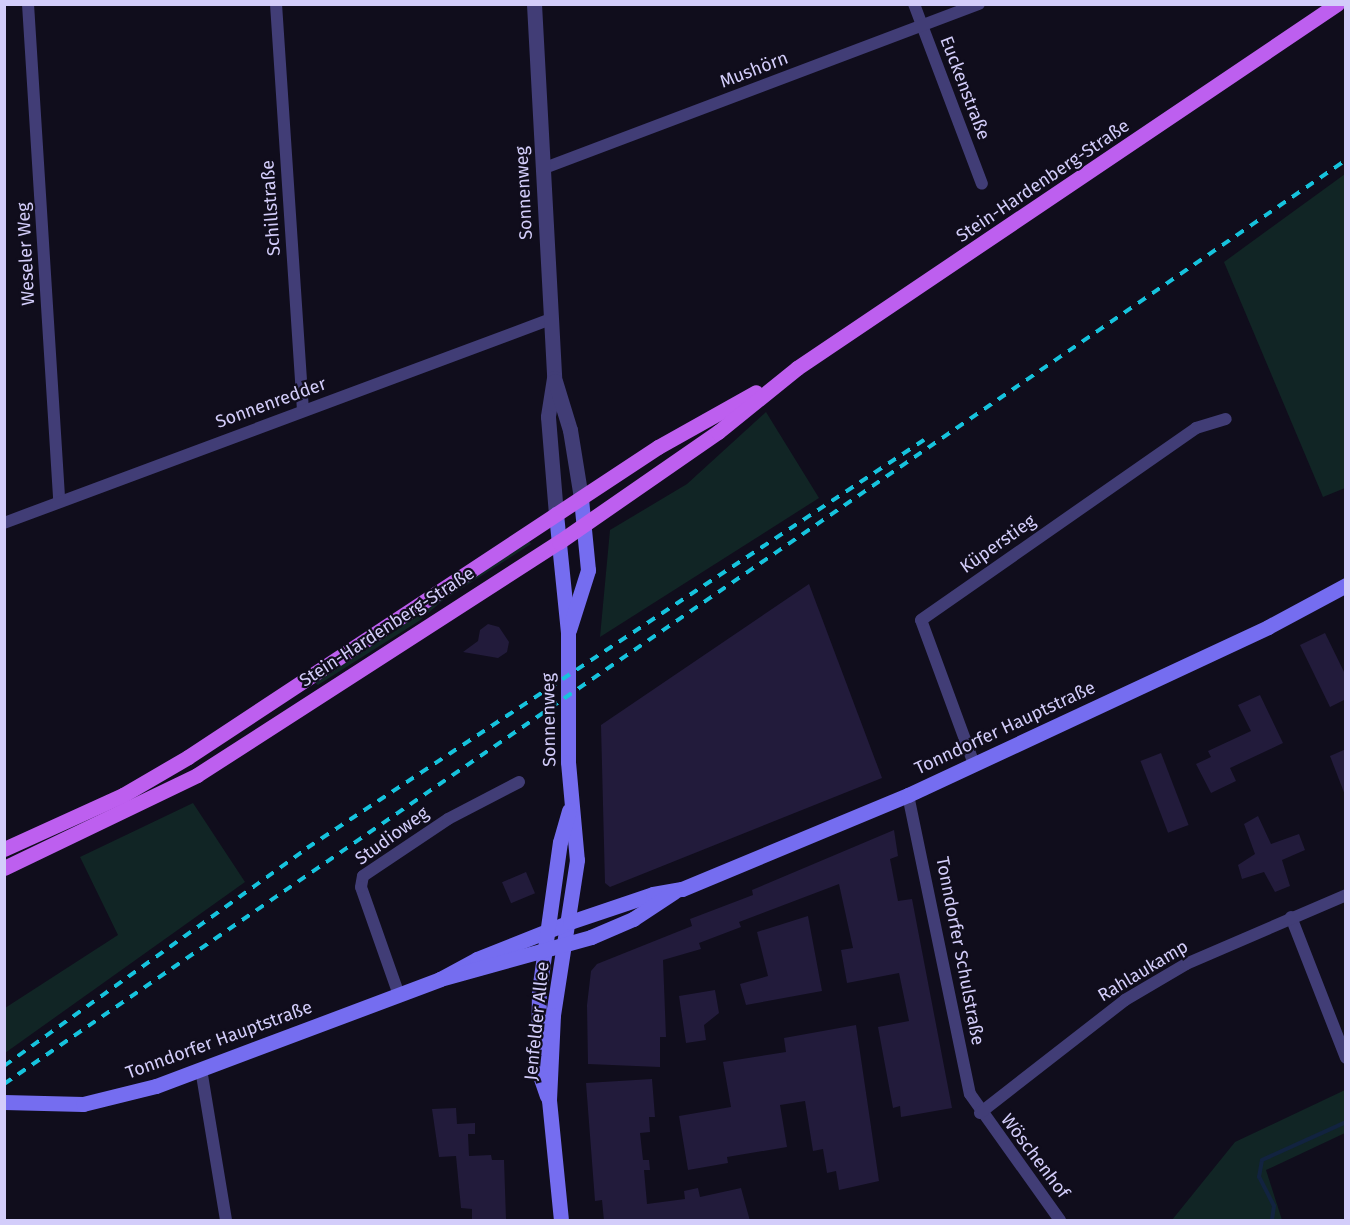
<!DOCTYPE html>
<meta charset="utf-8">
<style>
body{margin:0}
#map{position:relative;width:1350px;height:1225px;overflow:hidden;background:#100d1c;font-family:"Fira Sans",sans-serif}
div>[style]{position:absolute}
.green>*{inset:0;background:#112525}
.stream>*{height:4px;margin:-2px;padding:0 2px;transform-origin:2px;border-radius:2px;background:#122340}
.building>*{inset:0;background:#221b3b;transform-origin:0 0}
.minor>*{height:12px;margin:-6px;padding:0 6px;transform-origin:6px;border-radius:6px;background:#413d76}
.tertiary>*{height:15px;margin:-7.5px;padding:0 7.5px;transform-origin:7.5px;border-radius:7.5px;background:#413d76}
.secondary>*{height:15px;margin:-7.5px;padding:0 7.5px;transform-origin:7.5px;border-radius:7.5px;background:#756df0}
.primary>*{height:15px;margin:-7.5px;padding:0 7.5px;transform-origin:7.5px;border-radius:7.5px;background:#bd5fef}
.rail>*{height:4px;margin-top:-2px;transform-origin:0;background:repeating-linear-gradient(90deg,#16c3dd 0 9px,transparent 0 17px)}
span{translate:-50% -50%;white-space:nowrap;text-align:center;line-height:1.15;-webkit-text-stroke:4.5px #100d1c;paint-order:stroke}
.street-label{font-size:18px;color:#d3cdfa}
.frame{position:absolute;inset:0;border:6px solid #d3cdfa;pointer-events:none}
</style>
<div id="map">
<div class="green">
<div style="clip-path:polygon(1345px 174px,1345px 488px,1323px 497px,1224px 262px)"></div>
<div style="clip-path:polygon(766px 412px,819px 498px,600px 637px,610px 530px,687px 484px)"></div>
<div style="clip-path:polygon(528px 540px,531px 544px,442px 601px,419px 621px,318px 685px,314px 682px)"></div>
<div style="clip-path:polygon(193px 803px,245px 882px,5px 1053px,5px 1008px,118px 935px,80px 857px)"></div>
<div style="clip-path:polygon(1345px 1090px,1345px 1133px,1266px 1170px,1282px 1220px,1172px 1220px,1235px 1142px)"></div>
</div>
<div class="stream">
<div style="left:1272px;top:1220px;width:14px;rotate:-82deg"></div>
<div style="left:1274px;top:1206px;width:33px;rotate:-117deg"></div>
<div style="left:1259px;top:1177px;width:17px;rotate:-80deg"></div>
<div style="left:1262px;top:1160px;width:92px;rotate:-24.3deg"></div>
</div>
<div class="building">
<div style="clip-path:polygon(809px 584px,882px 778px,610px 887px,605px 883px,601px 725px)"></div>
<div style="clip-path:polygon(488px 624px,499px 627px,509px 642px,507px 652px,498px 658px,463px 652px,478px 641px,480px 630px)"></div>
<div style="clip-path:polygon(1325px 633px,1346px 676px,1346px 699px,1330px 707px,1300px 645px)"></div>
<div style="clip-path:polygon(1260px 695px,1283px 743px,1230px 768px,1236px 781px,1211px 793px,1196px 764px,1211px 757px,1208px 751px,1251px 731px,1238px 705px)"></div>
<div style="clip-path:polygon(1346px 749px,1346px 795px,1345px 795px,1330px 756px)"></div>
<div style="left:1161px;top:753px;width:77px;height:22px;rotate:69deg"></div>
<div style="clip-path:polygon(1258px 816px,1271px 844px,1299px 834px,1305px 850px,1282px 860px,1290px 886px,1275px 892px,1264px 872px,1242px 879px,1238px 865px,1255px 854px,1244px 824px)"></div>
<div style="clip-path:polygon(894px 830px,898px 856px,890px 859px,898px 901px,912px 899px,952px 1108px,901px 1117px,900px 1106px,893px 1108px,878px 1027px,909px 1021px,899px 973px,847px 983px,841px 950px,853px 948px,839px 884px,739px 922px,741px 927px,699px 943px,701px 949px,663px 960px,666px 1037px,660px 1037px,660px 1067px,588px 1064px,587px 1005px,591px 971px,597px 964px,692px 926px,690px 919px,753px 895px,752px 890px)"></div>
<div style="left:526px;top:872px;width:23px;height:26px;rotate:67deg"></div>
<div style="clip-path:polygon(808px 916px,822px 991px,746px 1005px,740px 984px,768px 976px,757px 932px)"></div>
<div style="clip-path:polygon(715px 990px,719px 1013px,704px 1025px,706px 1040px,686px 1043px,679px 996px)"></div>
<div style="clip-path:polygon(856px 1025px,879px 1181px,839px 1190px,836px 1171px,827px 1173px,823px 1149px,813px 1151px,805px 1101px,780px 1105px,787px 1147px,727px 1157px,728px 1163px,688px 1170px,679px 1116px,731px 1107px,723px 1062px,786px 1052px,784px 1038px)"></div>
<div style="clip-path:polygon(652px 1079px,655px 1117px,649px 1117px,650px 1132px,640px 1133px,643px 1160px,649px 1160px,650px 1170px,644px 1170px,647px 1204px,685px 1199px,684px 1191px,698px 1188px,700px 1197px,741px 1188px,750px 1221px,604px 1221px,602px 1200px,595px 1201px,586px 1083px)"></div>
<div style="clip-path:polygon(456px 1108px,457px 1124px,475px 1123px,475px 1134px,468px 1134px,469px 1156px,491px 1155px,492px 1160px,504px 1160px,506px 1219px,472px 1221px,472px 1209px,461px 1208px,456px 1156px,439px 1157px,432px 1109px)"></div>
</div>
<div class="minor">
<div style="left:28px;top:4px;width:498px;rotate:86.4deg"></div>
<div style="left:276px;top:4px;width:407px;rotate:86.2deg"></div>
<div style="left:914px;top:4px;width:192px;rotate:69.3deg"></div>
<div style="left:542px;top:169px;width:467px;rotate:-20.7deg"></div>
<div style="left:4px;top:523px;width:584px;rotate:-20.45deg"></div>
<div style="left:974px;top:764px;width:153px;rotate:-110.2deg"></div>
<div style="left:921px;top:620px;width:335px;rotate:-34.9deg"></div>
<div style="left:1196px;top:428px;width:31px;rotate:-17deg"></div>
<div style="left:908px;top:795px;width:305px;rotate:78.3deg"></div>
<div style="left:970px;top:1094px;width:155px;rotate:54.5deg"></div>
<div style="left:1291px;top:917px;width:151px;rotate:68.7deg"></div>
<div style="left:399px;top:995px;width:114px;rotate:-109.4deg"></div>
<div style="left:361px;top:887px;width:11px;rotate:-80deg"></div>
<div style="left:363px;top:876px;width:102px;rotate:-33.8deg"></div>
<div style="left:448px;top:819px;width:80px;rotate:-27.5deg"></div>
<div style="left:201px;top:1069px;width:153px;rotate:80.6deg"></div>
<div style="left:980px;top:1113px;width:184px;rotate:-37.9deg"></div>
<div style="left:1125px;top:1000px;width:71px;rotate:-30.5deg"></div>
<div style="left:1186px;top:964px;width:174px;rotate:-23.3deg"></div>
</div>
<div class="tertiary">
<div style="left:534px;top:4px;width:375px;rotate:86.9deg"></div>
<div style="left:554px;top:378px;width:39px;rotate:99deg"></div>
<div style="left:548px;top:417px;width:97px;rotate:85.3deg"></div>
<div style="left:555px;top:381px;width:51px;rotate:73deg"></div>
<div style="left:570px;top:430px;width:69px;rotate:80.8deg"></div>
</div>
<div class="secondary">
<div style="left:556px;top:514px;width:119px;rotate:84.2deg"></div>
<div style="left:568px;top:632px;width:130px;rotate:90deg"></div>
<div style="left:568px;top:762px;width:98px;rotate:84.8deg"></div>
<div style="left:577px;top:860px;width:157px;rotate:98.8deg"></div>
<div style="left:553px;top:1015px;width:85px;rotate:92.7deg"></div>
<div style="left:549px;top:1100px;width:121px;rotate:84.3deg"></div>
<div style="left:569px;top:630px;width:63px;rotate:-72.4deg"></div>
<div style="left:588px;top:570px;width:72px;rotate:-95.6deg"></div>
<div style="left:440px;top:979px;width:42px;rotate:-28.4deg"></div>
<div style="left:477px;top:959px;width:100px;rotate:-21.7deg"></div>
<div style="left:570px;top:922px;width:88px;rotate:-18.6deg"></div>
<div style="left:653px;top:894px;width:29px;rotate:-10deg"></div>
<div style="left:682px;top:889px;width:245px;rotate:-22.6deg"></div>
<div style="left:908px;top:795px;width:397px;rotate:-25deg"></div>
<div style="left:1268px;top:627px;width:89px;rotate:-28.3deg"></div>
<div style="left:547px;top:1096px;width:28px;rotate:-109deg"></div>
<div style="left:538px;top:1070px;width:79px;rotate:-89.3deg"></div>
<div style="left:539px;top:991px;width:150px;rotate:-82deg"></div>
<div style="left:560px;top:842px;width:33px;rotate:-74deg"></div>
<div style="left:4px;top:1102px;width:79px;rotate:1.5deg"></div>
<div style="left:83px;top:1104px;width:75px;rotate:-13.9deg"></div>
<div style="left:156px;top:1086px;width:303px;rotate:-20.6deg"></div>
<div style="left:440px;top:979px;width:157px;rotate:-15.5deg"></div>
<div style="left:591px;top:937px;width:46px;rotate:-23.2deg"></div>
<div style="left:633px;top:919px;width:49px;rotate:-33.4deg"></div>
</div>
<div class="primary">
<div style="left:4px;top:849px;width:131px;rotate:-24.4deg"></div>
<div style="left:123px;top:795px;width:75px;rotate:-30.3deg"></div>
<div style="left:188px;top:757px;width:563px;rotate:-33.41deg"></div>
<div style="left:658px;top:447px;width:112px;rotate:-29.3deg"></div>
<div style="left:4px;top:868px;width:214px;rotate:-25.7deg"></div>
<div style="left:197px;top:775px;width:431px;rotate:-32.8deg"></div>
<div style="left:559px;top:542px;width:193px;rotate:-34.7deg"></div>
<div style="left:718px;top:432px;width:102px;rotate:-39deg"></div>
<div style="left:797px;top:368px;width:651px;rotate:-33.98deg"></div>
</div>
<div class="rail">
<div style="left:4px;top:1066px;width:373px;rotate:-35.7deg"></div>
<div style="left:307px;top:848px;width:740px;rotate:-33.48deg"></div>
<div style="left:4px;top:1084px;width:1629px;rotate:-34.55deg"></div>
</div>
<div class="street-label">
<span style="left:754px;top:70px;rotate:-21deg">Mushörn</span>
<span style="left:965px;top:88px;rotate:69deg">Euckenstraße</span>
<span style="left:1043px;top:181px;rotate:-34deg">Stein-Hardenberg-Straße</span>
<span style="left:524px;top:193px;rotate:-93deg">Sonnenweg</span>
<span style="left:271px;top:208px;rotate:-94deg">Schillstraße</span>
<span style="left:26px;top:254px;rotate:-93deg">Weseler Weg</span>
<span style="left:271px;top:403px;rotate:-20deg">Sonnenredder</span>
<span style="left:998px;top:544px;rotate:-35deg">Küperstieg</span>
<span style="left:387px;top:627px;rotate:-33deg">Stein-Hardenberg-Straße</span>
<span style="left:549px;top:720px;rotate:-91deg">Sonnenweg</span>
<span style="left:1005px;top:728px;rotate:-25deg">Tonndorfer Hauptstraße</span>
<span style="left:392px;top:836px;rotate:-36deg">Studioweg</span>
<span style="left:960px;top:951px;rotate:79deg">Tonndorfer Schulstraße</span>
<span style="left:1143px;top:971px;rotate:-31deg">Rahlaukamp</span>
<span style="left:537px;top:1021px;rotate:-84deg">Jenfelder Allee</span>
<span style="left:219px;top:1040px;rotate:-20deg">Tonndorfer Hauptstraße</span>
<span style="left:1035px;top:1156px;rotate:53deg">Wöschenhof</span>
</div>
<div class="frame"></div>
</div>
